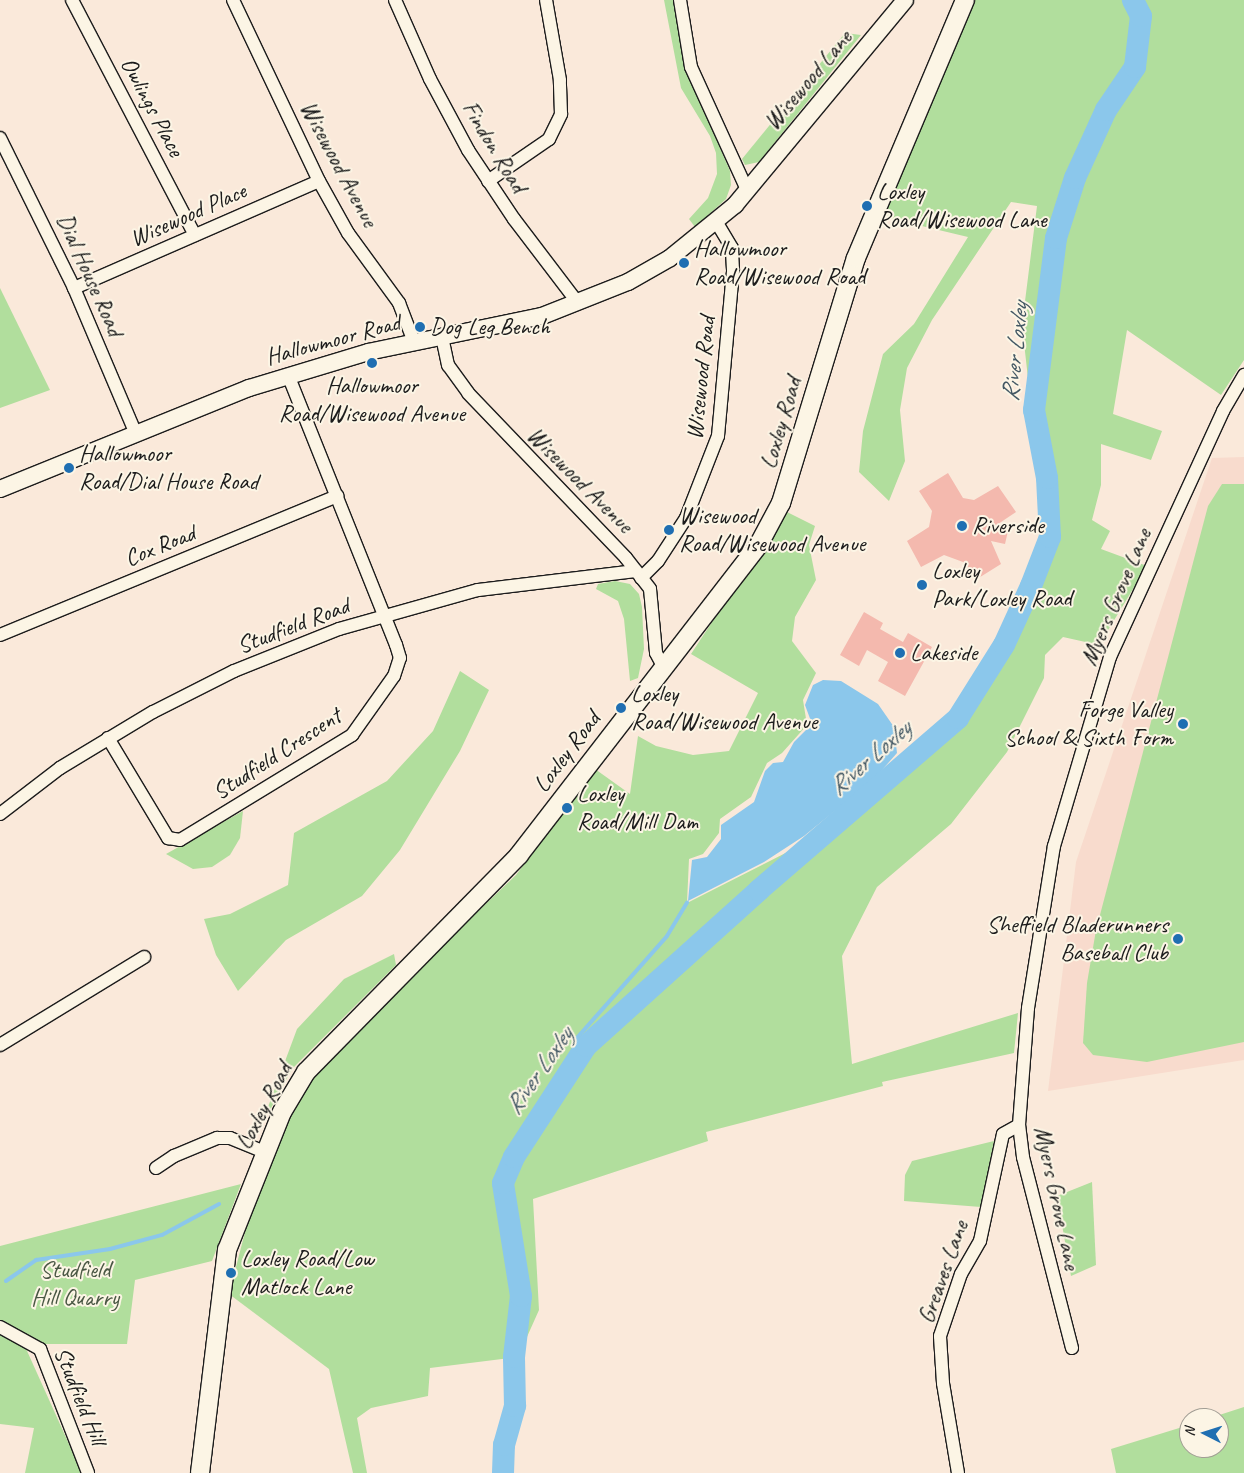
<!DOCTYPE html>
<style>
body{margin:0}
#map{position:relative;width:1244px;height:1473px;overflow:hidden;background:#fae9da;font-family:Caveat,sans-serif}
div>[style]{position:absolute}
.built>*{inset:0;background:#f8dbcd}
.green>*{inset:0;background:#b1de9d}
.water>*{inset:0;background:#8bc7eb}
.stream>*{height:4px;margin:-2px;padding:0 2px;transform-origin:2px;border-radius:2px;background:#8bc7eb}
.river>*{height:22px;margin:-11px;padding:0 11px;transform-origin:11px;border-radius:11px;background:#8bc7eb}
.building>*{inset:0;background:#f4b9ae}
.roads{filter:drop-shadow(1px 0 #1c1c1c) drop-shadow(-1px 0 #1c1c1c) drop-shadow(0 1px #1c1c1c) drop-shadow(0 -1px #1c1c1c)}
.minor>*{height:12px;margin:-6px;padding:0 6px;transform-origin:6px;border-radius:6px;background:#fcf5e5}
.tertiary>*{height:16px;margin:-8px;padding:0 8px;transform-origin:8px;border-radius:8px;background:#fcf5e5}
.secondary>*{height:18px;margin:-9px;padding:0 9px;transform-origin:9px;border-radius:9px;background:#fcf5e5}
.dots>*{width:14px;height:14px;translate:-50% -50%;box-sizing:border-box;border:2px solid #fcf5e5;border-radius:50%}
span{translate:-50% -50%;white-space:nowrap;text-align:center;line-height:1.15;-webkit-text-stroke:4px #fcf5e5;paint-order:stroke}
.street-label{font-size:24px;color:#1c1c1c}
.poi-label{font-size:24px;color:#1c1c1c}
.left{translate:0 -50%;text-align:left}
.right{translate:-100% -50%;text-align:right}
.park-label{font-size:24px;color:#495643}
.water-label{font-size:25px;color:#435864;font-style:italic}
.north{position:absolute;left:1179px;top:1408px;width:50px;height:50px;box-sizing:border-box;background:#fcf5e5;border:1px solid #a29e95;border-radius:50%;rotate:275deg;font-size:14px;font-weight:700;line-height:20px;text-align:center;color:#1c1c1c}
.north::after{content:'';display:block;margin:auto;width:18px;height:22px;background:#1f6fb2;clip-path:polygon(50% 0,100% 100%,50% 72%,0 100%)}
</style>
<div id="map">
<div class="built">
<div style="clip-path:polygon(1244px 457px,1244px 1060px,1048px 1091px,1076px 862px,1212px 458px)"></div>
</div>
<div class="green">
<div style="clip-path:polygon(664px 0,675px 0,687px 71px,730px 171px,731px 185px,726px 199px,695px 227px,689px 219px,708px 198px,717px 174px,716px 153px,710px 136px,681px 88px)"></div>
<div style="clip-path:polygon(972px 0,1244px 0,1244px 360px,1221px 395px,1127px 330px,1113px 414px,1162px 431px,1151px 460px,1101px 444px,1101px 485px,1092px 520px,1110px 531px,1101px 549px,1147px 566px,1099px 645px,1063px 637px,1045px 655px,1044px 678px,1007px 752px,951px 824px,877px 887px,842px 956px,852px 1064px,1018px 1013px,1014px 1053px,882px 1082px,883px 1086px,706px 1132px,708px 1141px,533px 1199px,539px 1310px,518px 1357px,430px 1368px,428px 1396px,371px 1408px,357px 1418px,367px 1473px,353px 1473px,329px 1369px,229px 1294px,251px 1209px,284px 1126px,312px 1077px,404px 982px,516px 875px,595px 769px,630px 794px,638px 736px,656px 746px,693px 755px,729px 751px,758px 693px,691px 654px,785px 511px,815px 526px,809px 545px,816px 580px,795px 617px,792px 641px,816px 673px,803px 700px,807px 725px,782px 753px,767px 763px,751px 797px,720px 819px,719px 833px,703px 854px,689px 859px,687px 903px,811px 840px,893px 770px,922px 736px,953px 720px,1007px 639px,1027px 597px,1049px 485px,1044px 443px,1031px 405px,1022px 325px,1037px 206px,1011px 202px,932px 320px,907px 368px,900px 410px,905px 461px,889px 501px,859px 472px,863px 431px,883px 354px,914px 324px,968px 237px,880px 216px)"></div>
<div style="clip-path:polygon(845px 33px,861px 35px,759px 162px,745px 165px,742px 159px)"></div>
<div style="clip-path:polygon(0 288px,50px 390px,0 408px)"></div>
<div style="clip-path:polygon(1222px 484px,1244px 484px,1244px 1042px,1147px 1062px,1093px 1055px,1083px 1043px,1087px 983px,1096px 930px,1208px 506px)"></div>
<div style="clip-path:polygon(615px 581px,630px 584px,639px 594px,642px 607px,644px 649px,638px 678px,630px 681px,624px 619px,618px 601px,596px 589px,598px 584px)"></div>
<div style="clip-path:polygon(460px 671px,489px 690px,460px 751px,400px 850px,362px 896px,286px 940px,238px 991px,216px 955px,204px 919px,230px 914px,288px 885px,294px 833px,387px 781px,433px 731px)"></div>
<div style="clip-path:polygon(243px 811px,240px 838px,230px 855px,212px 867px,193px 869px,166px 854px)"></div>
<div style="clip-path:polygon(394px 954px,396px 965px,292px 1069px,270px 1110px,268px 1107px,297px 1029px,344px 979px)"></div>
<div style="clip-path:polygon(994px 1141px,981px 1207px,904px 1201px,905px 1175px,912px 1161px)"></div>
<div style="clip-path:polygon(1092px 1182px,1096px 1265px,1071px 1276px,1057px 1196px)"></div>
<div style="clip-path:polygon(241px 1184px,212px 1261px,135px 1280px,127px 1344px,41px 1344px,0 1324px,0 1246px)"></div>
<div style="clip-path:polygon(0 1333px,23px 1342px,82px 1473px,25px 1473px,34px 1428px,0 1424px)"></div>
<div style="clip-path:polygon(1244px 1407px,1244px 1473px,1116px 1473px,1111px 1449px,1189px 1425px,1189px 1448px,1219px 1448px,1219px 1418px,1210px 1418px)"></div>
</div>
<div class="water">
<div style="clip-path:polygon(823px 680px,841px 681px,878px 704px,894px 727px,897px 753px,874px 779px,804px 836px,764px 862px,688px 901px,692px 860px,707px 857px,721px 839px,721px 825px,754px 802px,765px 771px,773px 763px,783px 762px,794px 742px,812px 724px,805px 705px,813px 685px)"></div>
</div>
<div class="stream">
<div style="left:901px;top:757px;width:10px;rotate:45deg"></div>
<div style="left:586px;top:1046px;width:12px;rotate:-145deg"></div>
<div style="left:576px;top:1039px;width:137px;rotate:-48.5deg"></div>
<div style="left:667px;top:936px;width:39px;rotate:-59deg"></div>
<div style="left:6px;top:1281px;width:37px;rotate:-35deg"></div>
<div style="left:36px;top:1260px;width:75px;rotate:-8.5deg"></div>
<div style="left:110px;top:1249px;width:54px;rotate:-15.1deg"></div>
<div style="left:162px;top:1235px;width:65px;rotate:-28.5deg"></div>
</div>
<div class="river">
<div style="left:503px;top:1473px;width:28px;rotate:-88deg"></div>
<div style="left:504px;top:1445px;width:41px;rotate:-74.2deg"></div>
<div style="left:515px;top:1406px;width:49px;rotate:-91.2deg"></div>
<div style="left:514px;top:1357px;width:61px;rotate:-83.5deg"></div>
<div style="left:521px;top:1296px;width:114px;rotate:-99.1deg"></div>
<div style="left:503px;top:1183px;width:28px;rotate:-67deg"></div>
<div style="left:514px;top:1157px;width:132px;rotate:-57deg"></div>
<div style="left:586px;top:1046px;width:233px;rotate:-42deg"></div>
<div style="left:759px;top:890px;width:263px;rotate:-40.8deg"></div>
<div style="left:958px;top:718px;width:86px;rotate:-57.8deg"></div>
<div style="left:1004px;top:645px;width:65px;rotate:-65.4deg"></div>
<div style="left:1031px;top:586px;width:53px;rotate:-68.8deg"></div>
<div style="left:1050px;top:537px;width:59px;rotate:-92.9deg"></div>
<div style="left:1047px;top:478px;width:69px;rotate:-100.8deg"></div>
<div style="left:1034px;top:410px;width:173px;rotate:-82.7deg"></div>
<div style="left:1056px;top:238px;width:63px;rotate:-72.4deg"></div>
<div style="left:1075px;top:178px;width:75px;rotate:-65.5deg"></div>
<div style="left:1106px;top:110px;width:52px;rotate:-56deg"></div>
<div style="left:1135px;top:67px;width:51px;rotate:-83.3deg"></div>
<div style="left:1141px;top:16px;width:18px;rotate:-117deg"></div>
</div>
<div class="building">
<div style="clip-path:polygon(948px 473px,963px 498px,974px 500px,998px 486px,1016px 512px,995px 526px,1008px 531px,1005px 544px,991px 541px,1001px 564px,977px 579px,963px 562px,944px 555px,921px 567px,907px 541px,929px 527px,932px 511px,919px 491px)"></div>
<div style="clip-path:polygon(864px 612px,883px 623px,880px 629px,903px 642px,908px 633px,932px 647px,905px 696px,878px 681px,888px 662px,867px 650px,859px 666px,840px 655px)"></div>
</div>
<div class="roads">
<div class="minor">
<div style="left:72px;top:0;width:265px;rotate:62.4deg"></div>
<div style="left:233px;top:0;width:200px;rotate:64.6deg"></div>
<div style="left:319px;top:181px;width:60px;rotate:60.9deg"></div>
<div style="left:348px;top:233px;width:87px;rotate:53.9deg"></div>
<div style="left:399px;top:303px;width:42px;rotate:69deg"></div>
<div style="left:395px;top:0;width:86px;rotate:66.1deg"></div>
<div style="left:430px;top:79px;width:81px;rotate:61.8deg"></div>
<div style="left:468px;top:150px;width:83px;rotate:56.3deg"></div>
<div style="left:514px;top:219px;width:106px;rotate:52.7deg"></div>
<div style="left:680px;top:0;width:68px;rotate:80.7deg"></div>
<div style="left:691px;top:67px;width:135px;rotate:65.5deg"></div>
<div style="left:0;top:138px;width:167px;rotate:63.7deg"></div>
<div style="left:74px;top:288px;width:156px;rotate:67deg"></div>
<div style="left:488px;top:181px;width:74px;rotate:-34.5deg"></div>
<div style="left:549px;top:139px;width:28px;rotate:-64deg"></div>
<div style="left:561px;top:114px;width:34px;rotate:-92deg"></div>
<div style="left:560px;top:80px;width:81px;rotate:-99.9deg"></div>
<div style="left:74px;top:288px;width:267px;rotate:-23.6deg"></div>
<div style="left:442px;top:337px;width:29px;rotate:78deg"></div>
<div style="left:448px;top:365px;width:34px;rotate:54deg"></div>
<div style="left:468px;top:393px;width:228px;rotate:46.2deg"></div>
<div style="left:626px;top:558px;width:39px;rotate:52deg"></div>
<div style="left:650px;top:589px;width:64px;rotate:84.6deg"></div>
<div style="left:656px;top:653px;width:15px;rotate:62deg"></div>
<div style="left:641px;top:578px;width:24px;rotate:-45deg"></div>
<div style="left:658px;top:561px;width:51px;rotate:-56.9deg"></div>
<div style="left:686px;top:518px;width:88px;rotate:-68.7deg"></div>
<div style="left:718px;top:436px;width:167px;rotate:-84.8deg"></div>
<div style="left:733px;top:270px;width:22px;rotate:-93deg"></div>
<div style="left:732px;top:248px;width:29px;rotate:-121deg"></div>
<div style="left:0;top:635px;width:365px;rotate:-22.4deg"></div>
<div style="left:108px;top:738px;width:117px;rotate:59deg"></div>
<div style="left:168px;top:838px;width:12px;rotate:9deg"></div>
<div style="left:180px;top:840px;width:202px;rotate:-31.4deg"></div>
<div style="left:352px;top:735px;width:72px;rotate:-54.6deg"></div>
<div style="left:394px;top:676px;width:19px;rotate:-72deg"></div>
<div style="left:400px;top:658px;width:14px;rotate:-107deg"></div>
<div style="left:396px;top:645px;width:291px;rotate:-111.8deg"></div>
<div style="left:0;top:814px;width:76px;rotate:-37.5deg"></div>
<div style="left:60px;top:768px;width:109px;rotate:-31.1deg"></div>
<div style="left:153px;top:712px;width:91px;rotate:-26.8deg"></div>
<div style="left:234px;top:671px;width:113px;rotate:-21.8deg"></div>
<div style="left:339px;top:629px;width:144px;rotate:-15.7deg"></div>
<div style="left:478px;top:590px;width:159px;rotate:-6.9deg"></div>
<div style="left:0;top:1045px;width:169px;rotate:-31.4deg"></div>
<div style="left:156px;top:1168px;width:22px;rotate:-34deg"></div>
<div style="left:174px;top:1156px;width:47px;rotate:-22.7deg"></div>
<div style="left:217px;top:1138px;width:13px"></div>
<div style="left:230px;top:1138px;width:37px;rotate:22deg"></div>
<div style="left:0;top:1327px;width:46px;rotate:28.8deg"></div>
<div style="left:40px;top:1349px;width:133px;rotate:68.8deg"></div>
<div style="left:1072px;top:1348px;width:197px;rotate:-104.4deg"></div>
<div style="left:1023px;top:1157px;width:32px;rotate:-97deg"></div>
<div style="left:1019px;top:1125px;width:117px;rotate:-85.6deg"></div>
<div style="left:1028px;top:1008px;width:164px;rotate:-80.9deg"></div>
<div style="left:1054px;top:846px;width:197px;rotate:-73.5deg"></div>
<div style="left:1110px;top:657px;width:271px;rotate:-65.3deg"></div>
<div style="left:1223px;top:411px;width:42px;rotate:-59.7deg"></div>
<div style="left:958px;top:1473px;width:91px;rotate:-99.5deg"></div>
<div style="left:943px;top:1383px;width:47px;rotate:-93.7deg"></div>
<div style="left:940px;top:1336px;width:65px;rotate:-71.3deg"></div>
<div style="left:961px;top:1274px;width:38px;rotate:-60deg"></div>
<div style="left:980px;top:1241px;width:109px;rotate:-77.9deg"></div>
<div style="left:1003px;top:1134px;width:18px;rotate:-29deg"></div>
</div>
<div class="tertiary">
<div style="left:0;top:489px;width:269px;rotate:-22.1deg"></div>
<div style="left:249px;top:388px;width:124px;rotate:-16.8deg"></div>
<div style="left:368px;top:352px;width:178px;rotate:-11.7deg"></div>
<div style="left:542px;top:316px;width:92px;rotate:-21.6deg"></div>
<div style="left:628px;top:282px;width:48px;rotate:-29.7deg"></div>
<div style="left:670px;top:258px;width:84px;rotate:-39.2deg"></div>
<div style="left:735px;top:205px;width:266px;rotate:-50.3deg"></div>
</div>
<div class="secondary">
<div style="left:200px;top:1473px;width:225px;rotate:-83.1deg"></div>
<div style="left:227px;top:1250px;width:149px;rotate:-68.3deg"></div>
<div style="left:282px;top:1112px;width:47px;rotate:-59deg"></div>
<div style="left:306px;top:1072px;width:304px;rotate:-45.5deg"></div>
<div style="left:519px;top:855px;width:393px;rotate:-52.3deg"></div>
<div style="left:759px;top:544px;width:47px;rotate:-61.8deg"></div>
<div style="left:781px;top:503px;width:256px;rotate:-73deg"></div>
<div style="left:856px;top:258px;width:280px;rotate:-67.1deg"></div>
</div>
</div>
<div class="dots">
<div style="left:867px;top:206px;background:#1f6fb2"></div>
<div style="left:684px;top:263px;background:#1f6fb2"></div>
<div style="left:420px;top:327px;background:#1f6fb2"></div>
<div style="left:372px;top:363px;background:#1f6fb2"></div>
<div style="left:69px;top:468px;background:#1f6fb2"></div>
<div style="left:962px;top:526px;background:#1f6fb2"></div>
<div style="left:669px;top:530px;background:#1f6fb2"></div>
<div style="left:922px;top:585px;background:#1f6fb2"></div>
<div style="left:900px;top:653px;background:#1f6fb2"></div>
<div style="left:621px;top:708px;background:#1f6fb2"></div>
<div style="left:1183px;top:724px;background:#1f6fb2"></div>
<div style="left:567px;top:808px;background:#1f6fb2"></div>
<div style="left:1178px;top:939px;background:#1f6fb2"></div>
<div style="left:231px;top:1273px;background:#1f6fb2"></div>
</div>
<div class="street-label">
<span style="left:808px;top:80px;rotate:-50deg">Wisewood Lane</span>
<span style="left:152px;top:107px;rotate:62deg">Owlings Place</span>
<span style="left:494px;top:147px;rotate:59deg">Findon Road</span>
<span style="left:339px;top:164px;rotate:62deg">Wisewood Avenue</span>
<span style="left:188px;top:215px;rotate:-24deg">Wisewood Place</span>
<span style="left:90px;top:275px;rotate:66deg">Dial House Road</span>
<span style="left:333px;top:340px;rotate:-15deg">Hallowmoor Road</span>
<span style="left:701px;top:378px;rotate:-84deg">Wisewood Road</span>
<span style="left:781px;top:423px;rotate:-73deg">Loxley Road</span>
<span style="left:580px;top:480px;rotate:45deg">Wisewood Avenue</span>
<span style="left:160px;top:546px;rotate:-22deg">Cox Road</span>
<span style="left:1116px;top:597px;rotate:-67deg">Myers Grove Lane</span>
<span style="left:293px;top:626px;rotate:-21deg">Studfield Road</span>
<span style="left:567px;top:752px;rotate:-53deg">Loxley Road</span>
<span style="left:277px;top:754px;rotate:-33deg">Studfield Crescent</span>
<span style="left:264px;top:1106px;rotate:-62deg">Loxley Road</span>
<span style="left:1057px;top:1198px;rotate:78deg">Myers Grove Lane</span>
<span style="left:943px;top:1272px;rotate:-70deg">Greaves Lane</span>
<span style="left:80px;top:1396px;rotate:68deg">Studfield Hill</span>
</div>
<div class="poi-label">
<span class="left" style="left:877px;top:206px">Loxley<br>Road/Wisewood Lane</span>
<span class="left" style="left:694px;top:263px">Hallowmoor<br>Road/Wisewood Road</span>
<span class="left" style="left:430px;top:327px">Dog Leg Bench</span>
<span style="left:372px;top:400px">Hallowmoor<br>Road/Wisewood Avenue</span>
<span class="left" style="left:79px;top:468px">Hallowmoor<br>Road/Dial House Road</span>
<span class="left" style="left:679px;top:530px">Wisewood<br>Road/Wisewood Avenue</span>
<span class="left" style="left:972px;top:526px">Riverside</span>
<span class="left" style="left:932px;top:585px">Loxley<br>Park/Loxley Road</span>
<span class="left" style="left:910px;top:653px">Lakeside</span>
<span class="left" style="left:631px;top:708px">Loxley<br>Road/Wisewood Avenue</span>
<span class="right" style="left:1173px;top:724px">Forge Valley<br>School &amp; Sixth Form</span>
<span class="left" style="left:577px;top:808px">Loxley<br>Road/Mill Dam</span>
<span class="right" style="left:1168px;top:939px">Sheffield Bladerunners<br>Baseball Club</span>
<span class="left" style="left:241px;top:1273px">Loxley Road/Low<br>Matlock Lane</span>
</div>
<div class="park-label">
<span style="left:75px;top:1284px">Studfield<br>Hill Quarry</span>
</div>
<div class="water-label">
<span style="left:1015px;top:352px;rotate:-84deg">River Loxley</span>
<span style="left:870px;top:758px;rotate:-41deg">River Loxley</span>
<span style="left:539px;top:1071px;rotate:-55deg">River Loxley</span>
</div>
<div class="north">N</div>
</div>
